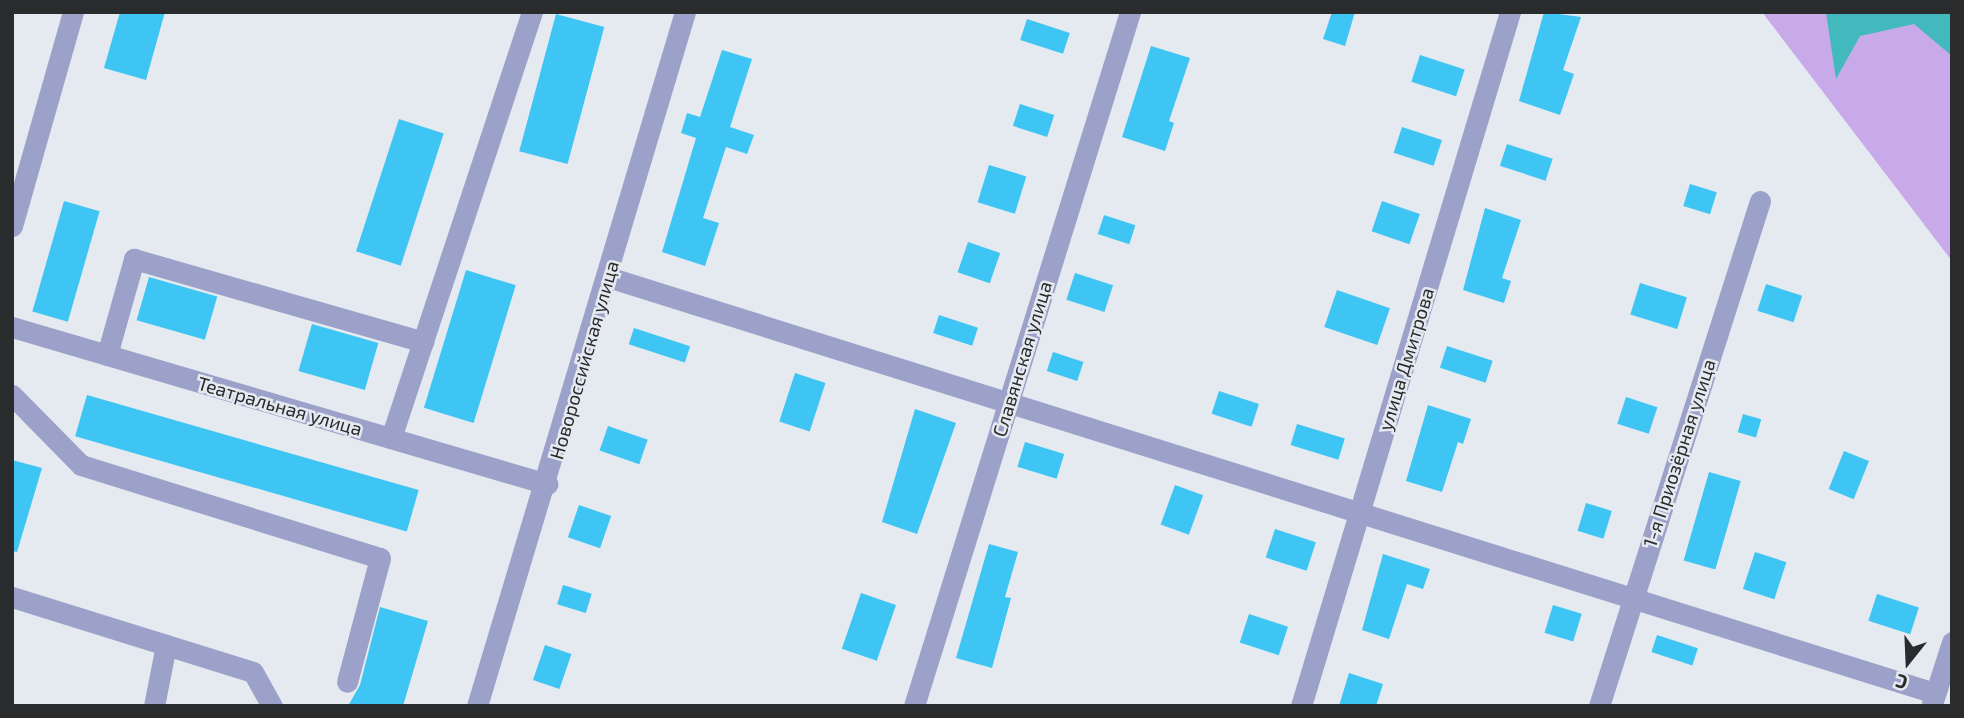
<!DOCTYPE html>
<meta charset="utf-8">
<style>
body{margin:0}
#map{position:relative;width:1964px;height:718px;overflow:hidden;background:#e5eaf0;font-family:"Exo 2",sans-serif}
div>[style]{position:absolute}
.green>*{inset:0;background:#c8a9e9}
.water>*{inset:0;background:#42b9bd}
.building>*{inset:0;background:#3fc5f3;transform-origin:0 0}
.minor>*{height:21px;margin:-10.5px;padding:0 10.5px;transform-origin:10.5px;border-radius:10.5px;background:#9ca1c9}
span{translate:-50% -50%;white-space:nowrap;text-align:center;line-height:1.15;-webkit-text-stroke:5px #e5eaf0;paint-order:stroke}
.street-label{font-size:19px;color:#292b2d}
.frame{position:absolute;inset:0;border:14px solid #292b2d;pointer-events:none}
.north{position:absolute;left:1873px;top:627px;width:70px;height:70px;-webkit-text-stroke:5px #e5eaf0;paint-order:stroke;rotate:198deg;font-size:19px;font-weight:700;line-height:28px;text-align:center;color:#292b2d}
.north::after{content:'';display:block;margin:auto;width:24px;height:32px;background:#292b2d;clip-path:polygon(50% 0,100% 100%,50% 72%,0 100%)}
</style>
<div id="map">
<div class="green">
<div style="clip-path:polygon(1762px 12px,1952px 12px,1952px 261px)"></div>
</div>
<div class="water">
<div style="clip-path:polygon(1826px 12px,1952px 12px,1952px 56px,1914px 24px,1860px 36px,1836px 79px)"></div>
</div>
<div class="building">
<div style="clip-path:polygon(120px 12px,165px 12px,146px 80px,104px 68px)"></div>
<div style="clip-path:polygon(1332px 12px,1355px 12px,1345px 46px,1323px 39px)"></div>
<div style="clip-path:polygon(1544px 12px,1581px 17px,1563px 70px,1574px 74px,1560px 115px,1519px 101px)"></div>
<div style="left:556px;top:14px;width:50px;height:142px;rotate:15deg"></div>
<div style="left:1027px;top:19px;width:45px;height:22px;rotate:18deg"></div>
<div style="clip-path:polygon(1151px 46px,1190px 58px,1169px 121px,1174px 123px,1165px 151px,1122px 137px)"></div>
<div style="clip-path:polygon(722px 50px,752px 59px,730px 127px,754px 135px,747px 154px,726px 147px,703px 218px,719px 223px,705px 266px,662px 252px,696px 138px,681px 133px,687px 113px,700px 117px)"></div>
<div style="left:1420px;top:55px;width:47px;height:28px;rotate:18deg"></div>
<div style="left:1020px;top:104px;width:36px;height:23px;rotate:18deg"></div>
<div style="left:399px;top:119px;width:47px;height:139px;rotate:18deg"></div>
<div style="left:1402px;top:127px;width:42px;height:27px;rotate:18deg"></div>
<div style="left:1507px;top:144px;width:48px;height:23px;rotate:18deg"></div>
<div style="left:989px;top:165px;width:39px;height:39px;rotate:17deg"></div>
<div style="left:1690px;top:184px;width:28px;height:23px;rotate:17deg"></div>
<div style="left:64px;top:201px;width:37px;height:115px;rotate:16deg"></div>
<div style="left:1382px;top:201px;width:40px;height:32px;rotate:19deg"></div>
<div style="clip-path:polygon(1485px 208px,1521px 220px,1502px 278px,1511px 281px,1504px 303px,1463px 290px)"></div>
<div style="left:1104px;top:215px;width:33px;height:20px;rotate:18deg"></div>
<div style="left:968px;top:242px;width:34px;height:32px;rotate:19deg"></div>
<div style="left:466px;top:270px;width:52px;height:144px;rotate:17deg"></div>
<div style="left:1075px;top:273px;width:40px;height:28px;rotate:18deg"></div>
<div style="left:149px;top:277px;width:71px;height:45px;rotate:16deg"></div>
<div style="left:1640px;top:283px;width:49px;height:33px;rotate:17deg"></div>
<div style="left:1766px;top:284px;width:38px;height:28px;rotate:18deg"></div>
<div style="left:1337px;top:290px;width:56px;height:39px;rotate:19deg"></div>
<div style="left:939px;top:315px;width:41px;height:19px;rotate:18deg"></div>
<div style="left:312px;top:324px;width:69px;height:49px;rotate:16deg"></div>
<div style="left:634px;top:328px;width:59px;height:17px;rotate:18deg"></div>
<div style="left:1447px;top:346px;width:48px;height:23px;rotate:18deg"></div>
<div style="left:1053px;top:352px;width:32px;height:20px;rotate:18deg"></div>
<div style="left:795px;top:373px;width:32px;height:51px;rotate:18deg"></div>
<div style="left:1219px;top:391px;width:42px;height:24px;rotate:18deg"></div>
<div style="left:87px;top:395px;width:345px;height:43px;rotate:16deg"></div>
<div style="left:1626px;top:397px;width:33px;height:28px;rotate:18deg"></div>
<div style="clip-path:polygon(1428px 405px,1471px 419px,1463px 444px,1458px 442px,1442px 492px,1406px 481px)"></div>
<div style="clip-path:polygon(915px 409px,956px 423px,917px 534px,882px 522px)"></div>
<div style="left:1743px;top:414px;width:19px;height:19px;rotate:16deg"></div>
<div style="left:1297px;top:424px;width:50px;height:22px;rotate:17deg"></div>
<div style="left:608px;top:426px;width:42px;height:26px;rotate:19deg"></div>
<div style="left:1025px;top:442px;width:41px;height:26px;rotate:17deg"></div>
<div style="left:1844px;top:451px;width:27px;height:41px;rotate:22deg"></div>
<div style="clip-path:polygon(12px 460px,42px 468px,17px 552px,12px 551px)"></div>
<div style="left:1709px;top:472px;width:33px;height:92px;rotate:16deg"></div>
<div style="left:1175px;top:485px;width:30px;height:42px;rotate:20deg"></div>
<div style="left:1586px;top:503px;width:27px;height:29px;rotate:17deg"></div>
<div style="left:579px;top:505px;width:34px;height:34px;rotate:19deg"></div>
<div style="left:1275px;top:529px;width:43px;height:30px;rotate:18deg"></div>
<div style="clip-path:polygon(989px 544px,1018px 552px,1005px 597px,1011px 598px,992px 668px,956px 658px)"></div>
<div style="left:1755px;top:552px;width:33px;height:39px;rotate:18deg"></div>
<div style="clip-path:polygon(1383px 554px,1430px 569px,1423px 589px,1407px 584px,1389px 639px,1362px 630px)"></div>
<div style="left:563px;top:585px;width:30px;height:20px;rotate:17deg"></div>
<div style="left:861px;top:593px;width:37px;height:59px;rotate:19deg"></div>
<div style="left:1877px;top:594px;width:44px;height:28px;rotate:18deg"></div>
<div style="left:1553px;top:605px;width:30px;height:29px;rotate:17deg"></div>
<div style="clip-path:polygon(380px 607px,428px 621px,403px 706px,348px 706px,360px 685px)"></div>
<div style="left:1249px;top:614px;width:41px;height:30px;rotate:18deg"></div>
<div style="left:1657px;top:635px;width:43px;height:18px;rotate:18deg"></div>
<div style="left:545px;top:645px;width:28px;height:37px;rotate:19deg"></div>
<div style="clip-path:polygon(1349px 673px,1383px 684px,1376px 706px,1339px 706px)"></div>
</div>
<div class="minor">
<div style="left:12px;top:226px;width:223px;rotate:-74.1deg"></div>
<div style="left:608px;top:277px;width:1391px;rotate:17.41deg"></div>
<div style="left:12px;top:327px;width:558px;rotate:16.35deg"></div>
<div style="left:107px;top:355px;width:100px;rotate:-74.3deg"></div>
<div style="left:134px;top:259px;width:301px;rotate:16deg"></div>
<div style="left:12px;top:395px;width:98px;rotate:45.4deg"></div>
<div style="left:81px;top:465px;width:313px;rotate:17.3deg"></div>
<div style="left:380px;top:558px;width:128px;rotate:104.9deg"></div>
<div style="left:391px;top:438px;width:449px;rotate:-71.7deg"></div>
<div style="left:12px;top:597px;width:252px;rotate:17.3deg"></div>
<div style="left:253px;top:672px;width:39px;rotate:61deg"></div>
<div style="left:1932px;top:704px;width:65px;rotate:-72.1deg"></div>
<div style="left:154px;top:706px;width:62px;rotate:-78.9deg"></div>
<div style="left:477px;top:706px;width:724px;rotate:-73.32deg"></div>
<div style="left:914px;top:706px;width:727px;rotate:-72.71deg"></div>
<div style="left:1301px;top:706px;width:725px;rotate:-73.24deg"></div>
<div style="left:1599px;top:706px;width:530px;rotate:-72.32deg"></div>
</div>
<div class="street-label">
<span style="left:1022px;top:359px;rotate:-73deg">Славянская улица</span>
<span style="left:1406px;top:359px;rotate:-73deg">улица Дмитрова</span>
<span style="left:584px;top:360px;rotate:-74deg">Новороссийская улица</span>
<span style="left:280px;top:406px;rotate:16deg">Театральная улица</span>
<span style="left:1679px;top:453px;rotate:-72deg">1-я Приозёрная улица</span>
</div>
<div class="frame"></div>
<div class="north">С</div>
</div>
